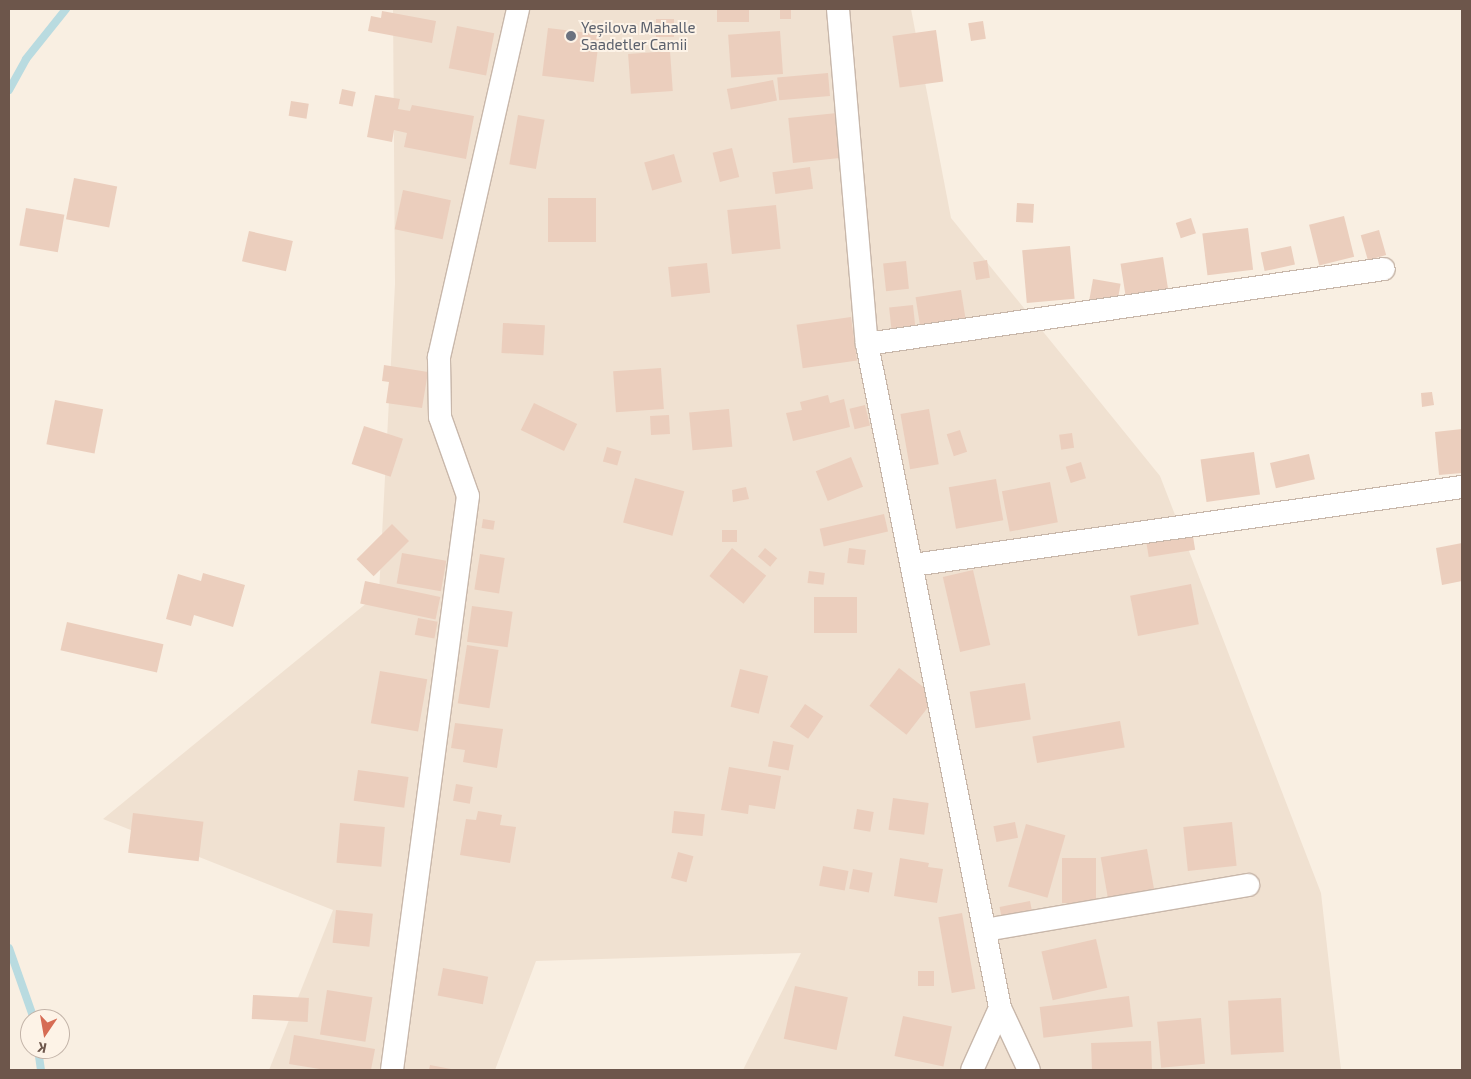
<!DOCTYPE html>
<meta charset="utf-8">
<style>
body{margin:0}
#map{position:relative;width:1471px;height:1079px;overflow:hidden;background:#f9efe2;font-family:"Exo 2",sans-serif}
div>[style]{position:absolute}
.residential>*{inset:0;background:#f0e1d1}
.stream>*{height:8px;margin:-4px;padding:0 4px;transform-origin:4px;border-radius:4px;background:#b9dbe0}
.building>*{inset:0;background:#ebcebd;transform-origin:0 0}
.roads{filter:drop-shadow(1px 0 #c8b7aa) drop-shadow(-1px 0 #c8b7aa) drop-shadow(0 1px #c8b7aa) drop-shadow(0 -1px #c8b7aa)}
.minor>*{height:22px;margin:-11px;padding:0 11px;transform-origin:11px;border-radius:11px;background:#fff}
.dots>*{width:14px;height:14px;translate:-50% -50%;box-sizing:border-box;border:2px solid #fdf3e7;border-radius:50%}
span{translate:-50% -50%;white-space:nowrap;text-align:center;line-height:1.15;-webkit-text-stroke:4px #fdf3e7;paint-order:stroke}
.worship-label{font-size:15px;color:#5b616d}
.left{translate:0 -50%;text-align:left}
.frame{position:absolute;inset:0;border:10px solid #6d564b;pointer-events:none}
.north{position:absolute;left:20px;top:1009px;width:50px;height:50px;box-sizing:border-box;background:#fdf3e7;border:1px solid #c3b4a9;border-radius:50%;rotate:192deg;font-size:14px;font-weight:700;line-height:20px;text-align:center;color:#6d564b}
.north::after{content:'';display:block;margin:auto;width:18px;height:22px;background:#d66c54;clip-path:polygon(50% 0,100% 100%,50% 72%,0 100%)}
</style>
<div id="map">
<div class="residential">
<div style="clip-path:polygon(393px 9px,911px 9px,951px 218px,1160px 476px,1321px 893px,1341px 1070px,743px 1070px,801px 953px,536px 961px,495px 1070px,269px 1070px,333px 910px,103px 819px,379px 593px,395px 284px)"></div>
</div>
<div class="stream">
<div style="left:9px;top:90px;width:35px;rotate:-61deg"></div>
<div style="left:26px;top:59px;width:64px;rotate:-51.3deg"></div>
<div style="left:9px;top:948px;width:75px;rotate:70.6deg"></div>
<div style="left:38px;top:1049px;width:21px;rotate:82deg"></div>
</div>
<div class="building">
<div style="left:717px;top:9px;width:32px;height:13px"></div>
<div style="left:780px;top:9px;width:11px;height:10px"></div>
<div style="clip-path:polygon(382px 11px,436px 21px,432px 43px,368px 31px,371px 16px,381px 18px)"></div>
<div style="left:656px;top:19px;width:18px;height:18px"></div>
<div style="left:983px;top:21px;width:18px;height:15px;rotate:81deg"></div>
<div style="left:457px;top:26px;width:38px;height:43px;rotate:11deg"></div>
<div style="left:548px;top:28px;width:52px;height:48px;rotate:7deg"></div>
<div style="left:936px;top:30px;width:52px;height:44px;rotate:82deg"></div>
<div style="left:780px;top:31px;width:43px;height:52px;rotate:86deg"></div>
<div style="left:670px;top:51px;width:40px;height:42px;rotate:86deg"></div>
<div style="left:828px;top:73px;width:23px;height:51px;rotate:85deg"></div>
<div style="left:773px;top:80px;width:21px;height:47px;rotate:79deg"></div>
<div style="left:342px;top:89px;width:14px;height:15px;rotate:12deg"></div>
<div style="clip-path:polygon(375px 95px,400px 99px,398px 109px,410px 111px,412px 105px,474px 116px,466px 159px,404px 147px,407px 133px,394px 130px,392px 142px,367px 137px)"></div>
<div style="left:291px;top:101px;width:18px;height:15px;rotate:9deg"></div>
<div style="left:837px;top:113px;width:45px;height:49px;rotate:84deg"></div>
<div style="left:518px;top:115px;width:27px;height:50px;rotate:10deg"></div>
<div style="left:732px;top:148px;width:30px;height:20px;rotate:76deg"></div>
<div style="left:674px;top:154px;width:29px;height:31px;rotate:74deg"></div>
<div style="left:810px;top:167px;width:22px;height:38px;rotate:82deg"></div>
<div style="left:74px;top:178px;width:44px;height:42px;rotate:11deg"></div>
<div style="left:403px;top:190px;width:49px;height:40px;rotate:12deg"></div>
<div style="left:596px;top:198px;width:44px;height:48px;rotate:90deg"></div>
<div style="left:1017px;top:203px;width:17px;height:19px;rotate:3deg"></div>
<div style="left:776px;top:205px;width:44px;height:49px;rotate:84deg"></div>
<div style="left:26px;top:208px;width:39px;height:38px;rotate:10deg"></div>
<div style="left:1344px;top:216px;width:42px;height:36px;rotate:76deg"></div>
<div style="left:1191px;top:218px;width:16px;height:16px;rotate:72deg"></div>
<div style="left:1248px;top:228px;width:42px;height:46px;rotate:83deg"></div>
<div style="left:1379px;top:230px;width:26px;height:19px;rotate:74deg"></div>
<div style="left:249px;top:231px;width:45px;height:31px;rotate:13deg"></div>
<div style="left:1070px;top:246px;width:53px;height:48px;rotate:85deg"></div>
<div style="left:1291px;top:246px;width:19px;height:31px;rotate:78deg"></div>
<div style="left:1163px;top:257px;width:36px;height:43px;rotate:81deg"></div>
<div style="left:987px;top:260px;width:18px;height:14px;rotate:81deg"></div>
<div style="left:906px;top:261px;width:28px;height:23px;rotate:84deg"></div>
<div style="left:707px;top:263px;width:30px;height:39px;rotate:84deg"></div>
<div style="left:1093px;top:279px;width:28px;height:20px;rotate:10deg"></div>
<div style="left:961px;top:290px;width:36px;height:46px;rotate:81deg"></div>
<div style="left:913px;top:305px;width:28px;height:24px;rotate:84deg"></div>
<div style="left:851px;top:317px;width:44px;height:55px;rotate:82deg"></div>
<div style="left:503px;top:323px;width:42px;height:30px;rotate:3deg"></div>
<div style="clip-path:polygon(384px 365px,428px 372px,422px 408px,386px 403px,389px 382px,382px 381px)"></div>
<div style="left:661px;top:368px;width:41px;height:48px;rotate:86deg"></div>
<div style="clip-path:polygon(1432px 392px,1434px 405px,1422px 407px,1421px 393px)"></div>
<div style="clip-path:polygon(828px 395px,830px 403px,844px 399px,850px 427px,793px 441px,786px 413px,802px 410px,800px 402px)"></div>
<div style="left:55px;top:400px;width:49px;height:45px;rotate:11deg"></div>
<div style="left:534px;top:403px;width:48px;height:30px;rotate:26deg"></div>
<div style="left:865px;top:405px;width:21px;height:16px;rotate:76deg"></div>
<div style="left:729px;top:409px;width:38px;height:40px;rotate:85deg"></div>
<div style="left:929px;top:409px;width:56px;height:29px;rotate:80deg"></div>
<div style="left:669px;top:415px;width:19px;height:19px;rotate:87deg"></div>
<div style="left:364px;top:426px;width:41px;height:40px;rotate:18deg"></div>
<div style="clip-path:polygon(1462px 429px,1462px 473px,1439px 475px,1435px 432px)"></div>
<div style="left:960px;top:430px;width:23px;height:14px;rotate:72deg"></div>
<div style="left:1072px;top:433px;width:15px;height:13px;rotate:82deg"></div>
<div style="left:607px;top:447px;width:15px;height:15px;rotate:16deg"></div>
<div style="left:1254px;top:452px;width:43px;height:54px;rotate:82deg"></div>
<div style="left:1309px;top:454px;width:26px;height:40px;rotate:77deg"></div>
<div style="left:851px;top:457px;width:32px;height:38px;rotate:68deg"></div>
<div style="left:1081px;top:462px;width:17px;height:16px;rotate:73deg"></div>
<div style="left:635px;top:478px;width:51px;height:46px;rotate:15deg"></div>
<div style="left:996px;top:479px;width:42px;height:48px;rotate:80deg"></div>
<div style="left:1050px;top:482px;width:41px;height:49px;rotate:79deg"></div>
<div style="clip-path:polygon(746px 487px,749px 499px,733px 502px,732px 490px)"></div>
<div style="left:884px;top:514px;width:18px;height:66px;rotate:77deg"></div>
<div style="left:483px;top:519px;width:12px;height:9px;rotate:9deg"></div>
<div style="left:392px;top:524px;width:24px;height:50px;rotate:45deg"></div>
<div style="left:722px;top:530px;width:15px;height:12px"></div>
<div style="left:1192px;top:530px;width:20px;height:47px;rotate:81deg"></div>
<div style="clip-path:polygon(1462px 543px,1462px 581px,1442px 585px,1436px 548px)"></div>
<div style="left:732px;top:548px;width:44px;height:36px;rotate:39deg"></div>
<div style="left:765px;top:548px;width:16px;height:11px;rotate:40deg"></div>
<div style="left:849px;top:548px;width:17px;height:15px;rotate:7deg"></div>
<div style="left:402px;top:553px;width:45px;height:31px;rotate:10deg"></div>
<div style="left:480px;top:554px;width:25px;height:36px;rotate:9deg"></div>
<div style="left:973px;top:570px;width:77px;height:31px;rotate:77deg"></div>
<div style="left:809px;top:571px;width:16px;height:12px;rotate:7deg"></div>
<div style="clip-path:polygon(203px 573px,245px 585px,233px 627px,194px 615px,191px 626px,166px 619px,178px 574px,201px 581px)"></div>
<div style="left:365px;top:581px;width:77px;height:23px;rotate:12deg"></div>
<div style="left:1191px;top:584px;width:41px;height:62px;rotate:79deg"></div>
<div style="left:814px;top:597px;width:43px;height:36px"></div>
<div style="left:472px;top:606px;width:41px;height:36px;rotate:8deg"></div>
<div style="left:418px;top:618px;width:20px;height:17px;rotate:11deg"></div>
<div style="left:67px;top:622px;width:99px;height:29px;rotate:13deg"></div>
<div style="left:467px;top:645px;width:32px;height:59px;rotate:9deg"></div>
<div style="left:899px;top:668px;width:47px;height:48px;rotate:38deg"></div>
<div style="left:740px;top:669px;width:29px;height:39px;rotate:14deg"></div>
<div style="left:380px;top:671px;width:48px;height:53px;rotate:10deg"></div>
<div style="left:1025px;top:683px;width:37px;height:56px;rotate:81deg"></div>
<div style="left:805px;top:704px;width:22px;height:27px;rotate:34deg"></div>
<div style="left:1120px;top:721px;width:27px;height:89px;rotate:80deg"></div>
<div style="clip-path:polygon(455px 723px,503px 729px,497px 768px,463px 762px,465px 750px,451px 748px)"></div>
<div style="left:773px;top:741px;width:21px;height:26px;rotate:11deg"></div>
<div style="clip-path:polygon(729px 767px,781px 776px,775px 809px,749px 805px,748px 814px,721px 810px)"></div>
<div style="left:358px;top:770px;width:51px;height:31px;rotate:8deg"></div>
<div style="left:456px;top:784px;width:17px;height:17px;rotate:10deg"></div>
<div style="left:893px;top:798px;width:36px;height:32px;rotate:8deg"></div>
<div style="left:857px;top:809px;width:17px;height:20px;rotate:10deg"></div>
<div style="clip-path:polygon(478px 811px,502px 815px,500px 825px,516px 827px,510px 863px,460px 855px,466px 819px,476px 820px)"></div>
<div style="left:674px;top:811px;width:31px;height:22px;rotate:6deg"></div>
<div style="left:133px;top:813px;width:71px;height:40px;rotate:7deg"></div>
<div style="left:1015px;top:822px;width:16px;height:22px;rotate:79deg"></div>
<div style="left:1232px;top:822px;width:44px;height:49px;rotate:84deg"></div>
<div style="left:340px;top:823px;width:45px;height:40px;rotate:5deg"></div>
<div style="left:1026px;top:824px;width:41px;height:65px;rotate:16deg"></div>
<div style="left:1147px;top:849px;width:41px;height:47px;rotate:80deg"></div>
<div style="left:678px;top:852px;width:16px;height:27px;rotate:15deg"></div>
<div style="clip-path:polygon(900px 858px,929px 863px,928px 867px,943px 869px,937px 903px,894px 896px)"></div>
<div style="left:1062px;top:858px;width:34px;height:45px"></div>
<div style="left:823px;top:866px;width:26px;height:20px;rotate:11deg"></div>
<div style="left:853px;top:869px;width:20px;height:20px;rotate:11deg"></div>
<div style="left:1030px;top:901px;width:16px;height:31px;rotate:79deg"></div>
<div style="left:336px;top:910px;width:37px;height:33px;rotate:6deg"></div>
<div style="left:962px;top:913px;width:77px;height:24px;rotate:80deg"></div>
<div style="left:1096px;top:939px;width:50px;height:56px;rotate:77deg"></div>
<div style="left:443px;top:968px;width:46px;height:28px;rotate:11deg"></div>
<div style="left:918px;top:971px;width:16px;height:15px"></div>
<div style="left:795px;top:986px;width:54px;height:54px;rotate:12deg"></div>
<div style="left:327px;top:990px;width:46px;height:45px;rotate:9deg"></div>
<div style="left:253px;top:995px;width:56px;height:24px;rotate:3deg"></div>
<div style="left:1129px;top:996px;width:31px;height:90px;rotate:83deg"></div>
<div style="left:1281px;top:998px;width:54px;height:53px;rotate:87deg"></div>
<div style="left:903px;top:1016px;width:50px;height:41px;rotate:12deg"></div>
<div style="left:1201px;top:1018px;width:46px;height:44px;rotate:85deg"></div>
<div style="clip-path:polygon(294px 1035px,375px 1049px,371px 1070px,326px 1070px,289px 1064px)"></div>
<div style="left:1151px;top:1041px;width:29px;height:60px;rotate:88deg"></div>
<div style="clip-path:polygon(430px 1065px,451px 1069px,451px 1070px,429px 1070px)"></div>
</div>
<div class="roads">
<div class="minor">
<div style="left:838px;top:9px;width:336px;rotate:85.1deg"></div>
<div style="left:867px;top:344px;width:677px;rotate:78.67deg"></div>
<div style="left:1000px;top:1008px;width:68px;rotate:64.9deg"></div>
<div style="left:867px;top:344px;width:522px;rotate:-8.25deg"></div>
<div style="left:913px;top:565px;width:555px;rotate:-8.09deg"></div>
<div style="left:985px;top:930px;width:267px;rotate:-9.7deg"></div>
<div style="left:392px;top:1070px;width:579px;rotate:-82.46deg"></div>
<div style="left:468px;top:496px;width:84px;rotate:-109.5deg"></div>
<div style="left:440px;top:417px;width:60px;rotate:-91deg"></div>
<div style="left:439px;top:357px;width:357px;rotate:-77.2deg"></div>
<div style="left:972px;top:1070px;width:68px;rotate:-65.7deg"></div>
</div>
</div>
<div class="dots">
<div style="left:571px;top:36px;background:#6b7280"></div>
</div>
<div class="worship-label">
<span class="left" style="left:581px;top:36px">Yeşilova Mahalle<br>Saadetler Camii</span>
</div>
<div class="frame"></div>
<div class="north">K</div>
</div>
